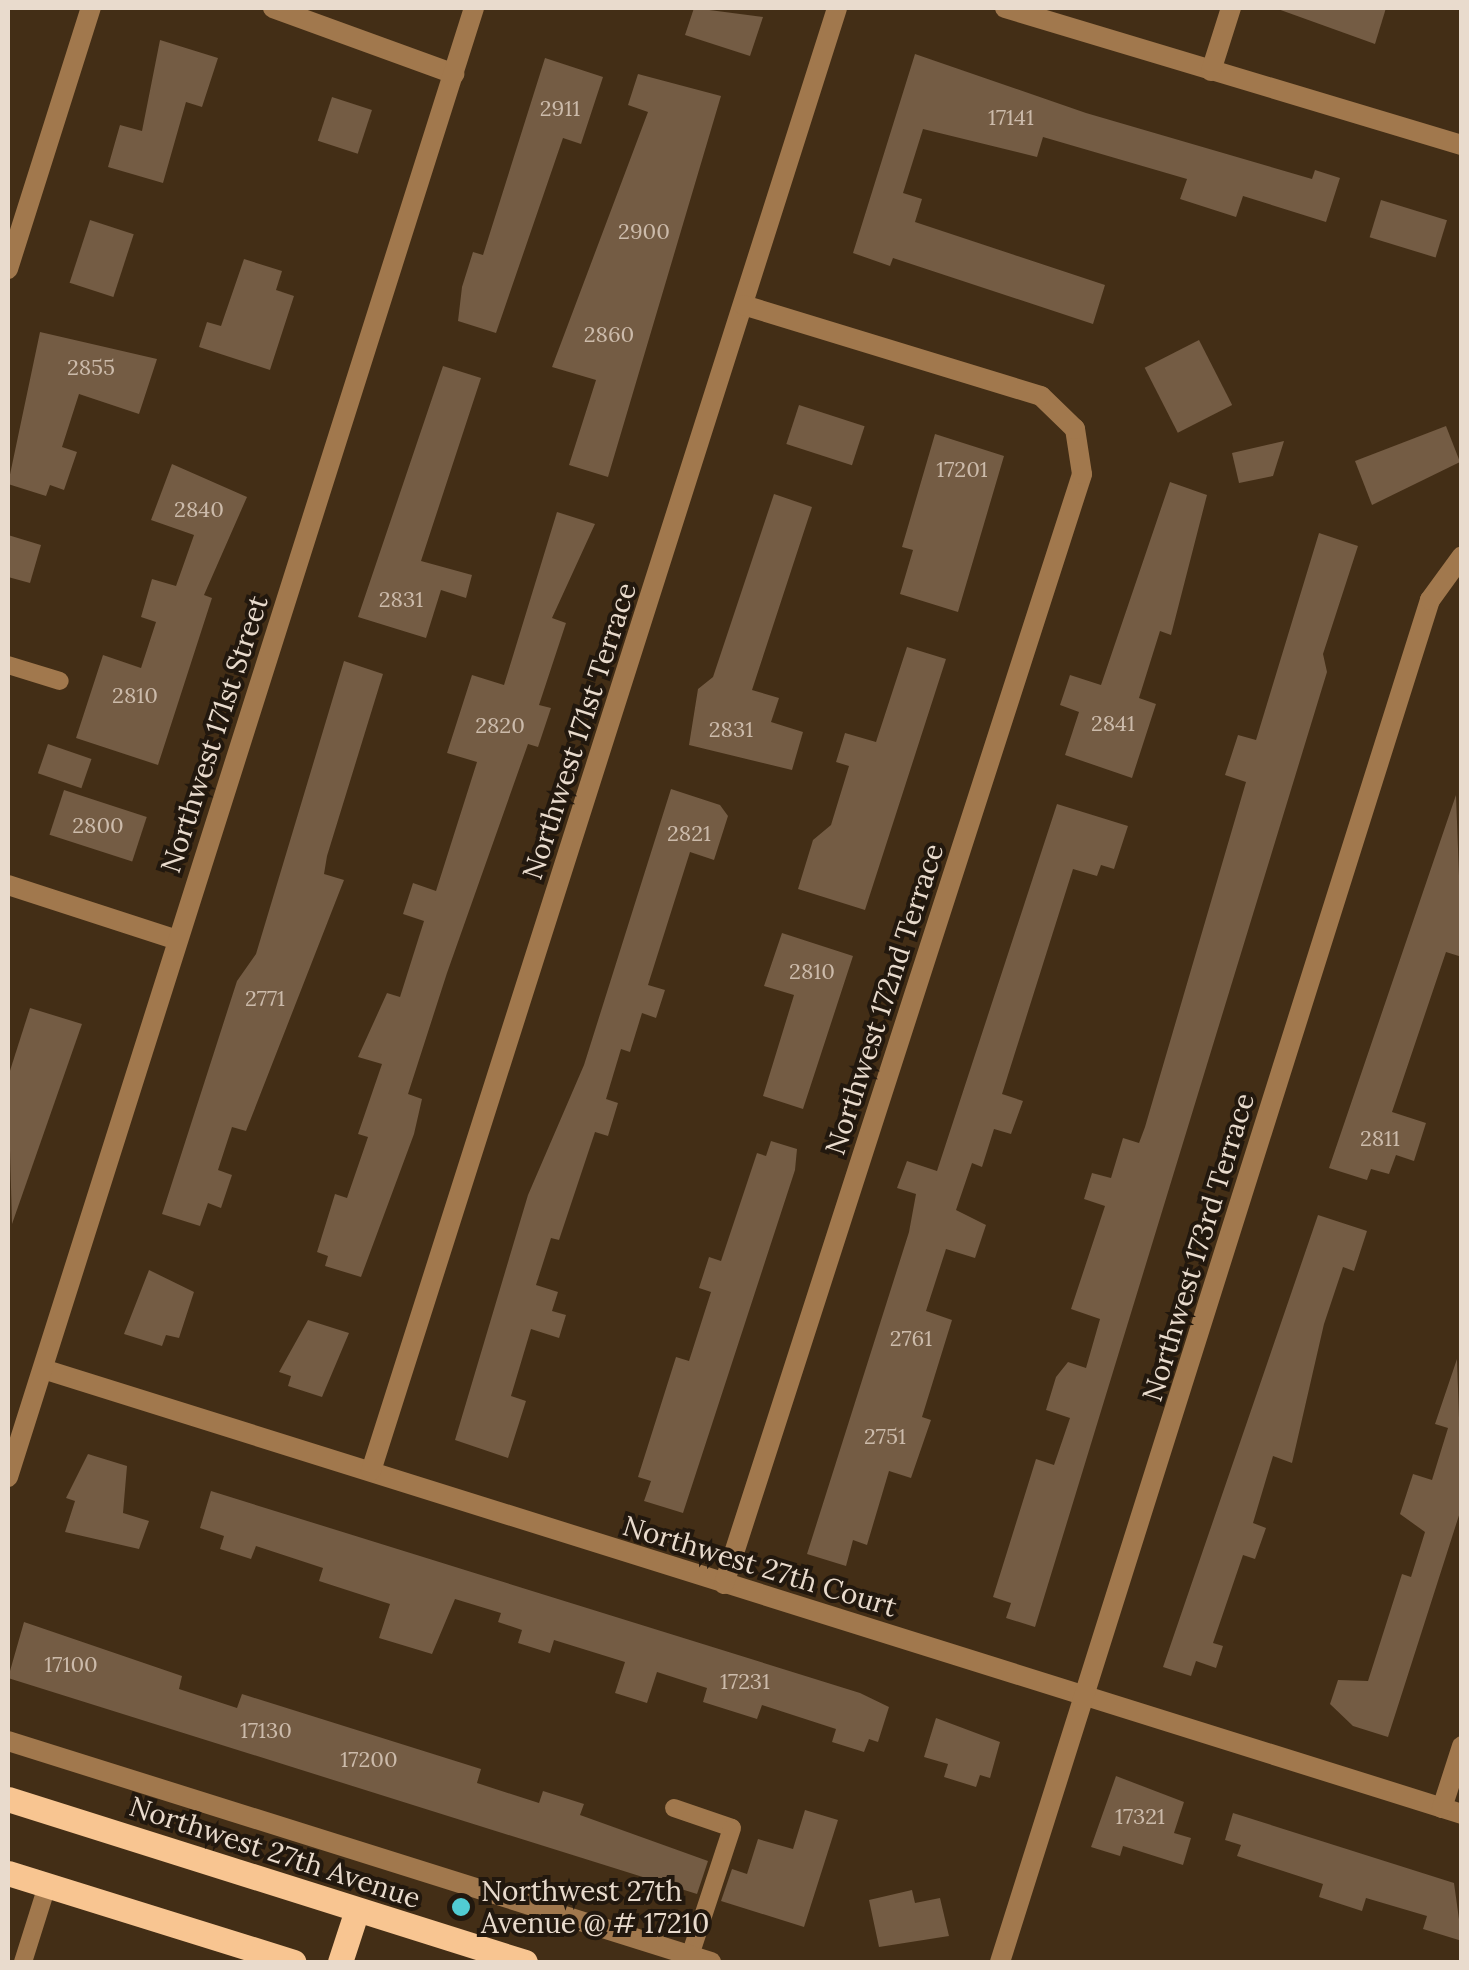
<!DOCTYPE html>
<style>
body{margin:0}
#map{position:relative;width:1469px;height:1970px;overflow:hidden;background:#432e16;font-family:Lora,serif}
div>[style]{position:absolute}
.building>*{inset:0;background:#745c44;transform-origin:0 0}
.service>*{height:18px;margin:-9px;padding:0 9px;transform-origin:9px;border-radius:9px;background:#a1784d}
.minor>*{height:20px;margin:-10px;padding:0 10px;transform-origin:10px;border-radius:10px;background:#a1784d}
.primary>*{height:25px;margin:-12.5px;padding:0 12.5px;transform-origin:12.5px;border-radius:12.5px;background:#f8c591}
.dots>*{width:28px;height:28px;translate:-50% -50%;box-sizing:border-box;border:5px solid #22180e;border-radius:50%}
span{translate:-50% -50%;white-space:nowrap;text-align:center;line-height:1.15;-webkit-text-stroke:8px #22180e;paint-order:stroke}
.number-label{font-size:22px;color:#ccbbab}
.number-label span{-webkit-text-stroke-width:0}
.street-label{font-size:28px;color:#e9dbcd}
.poi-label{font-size:28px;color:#e9dbcd}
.left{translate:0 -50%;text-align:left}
.frame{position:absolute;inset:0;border:10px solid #e9dbcd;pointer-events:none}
</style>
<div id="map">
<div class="building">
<div style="clip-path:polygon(694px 8px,763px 17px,750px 56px,685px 35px)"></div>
<div style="clip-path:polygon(1275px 8px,1386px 8px,1375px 44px)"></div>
<div style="clip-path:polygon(160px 40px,218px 58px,202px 107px,186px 102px,163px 183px,108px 167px,120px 125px,142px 131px)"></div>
<div style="clip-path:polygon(915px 54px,1086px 113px,1312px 179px,1315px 170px,1340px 178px,1326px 222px,1243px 196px,1236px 217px,1180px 199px,1187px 179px,1043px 137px,1037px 157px,923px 129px,903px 193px,922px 199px,915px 222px,1105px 285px,1093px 324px,893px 258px,890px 266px,853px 253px)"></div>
<div style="clip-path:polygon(545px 58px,603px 77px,581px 144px,563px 138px,496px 333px,458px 321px,462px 287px,473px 252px,483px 255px)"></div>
<div style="clip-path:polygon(638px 74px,721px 96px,608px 477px,569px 465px,596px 380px,552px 367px,648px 112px,628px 105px)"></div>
<div style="left:332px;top:97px;width:42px;height:46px;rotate:18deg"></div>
<div style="left:1381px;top:200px;width:69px;height:39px;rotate:17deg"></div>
<div style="left:90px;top:220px;width:46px;height:66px;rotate:18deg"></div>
<div style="clip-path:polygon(244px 259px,282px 271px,276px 290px,294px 296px,270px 370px,199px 347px,207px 322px,221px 326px)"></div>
<div style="clip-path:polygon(40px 332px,157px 359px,139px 414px,79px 394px,62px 447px,77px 452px,64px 490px,50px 485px,46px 496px,8px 484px)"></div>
<div style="left:1199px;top:340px;width:73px;height:61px;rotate:63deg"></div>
<div style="clip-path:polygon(443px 366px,481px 378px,421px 561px,472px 575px,466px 598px,441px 590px,426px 638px,358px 617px)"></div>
<div style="left:799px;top:405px;width:69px;height:41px;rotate:18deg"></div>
<div style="clip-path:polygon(1446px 426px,1460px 462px,1372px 505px,1355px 461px)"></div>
<div style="clip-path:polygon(935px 434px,1004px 456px,958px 612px,900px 594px,913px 550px,902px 547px)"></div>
<div style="clip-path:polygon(1284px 441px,1273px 476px,1239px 483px,1232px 453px)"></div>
<div style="clip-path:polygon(172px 464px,247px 497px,204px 595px,212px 598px,158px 765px,76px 738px,103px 655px,141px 668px,156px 622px,141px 617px,152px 579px,176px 586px,194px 535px,151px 520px)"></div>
<div style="clip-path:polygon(1170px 482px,1207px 495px,1171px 635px,1160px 631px,1139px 698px,1156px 704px,1132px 778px,1065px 755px,1079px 712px,1060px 705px,1070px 675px,1101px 685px)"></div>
<div style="clip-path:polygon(774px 494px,812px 507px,752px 690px,779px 698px,771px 722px,803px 732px,792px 770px,689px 745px,698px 689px,713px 677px)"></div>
<div style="clip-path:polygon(557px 512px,595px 524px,552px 618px,566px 623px,539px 705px,551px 708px,538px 747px,528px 744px,447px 973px,408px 1094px,422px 1099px,414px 1134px,361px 1277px,325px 1266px,328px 1256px,317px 1252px,335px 1194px,347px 1198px,368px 1137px,358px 1134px,382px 1064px,358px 1057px,387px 993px,400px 997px,424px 921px,403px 914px,413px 883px,436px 891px,477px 762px,447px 753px,472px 675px,504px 685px)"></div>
<div style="clip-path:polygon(1319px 533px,1358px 546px,1323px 654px,1327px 672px,1035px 1627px,1006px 1618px,1011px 1603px,993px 1597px,1036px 1459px,1054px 1465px,1070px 1418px,1046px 1410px,1056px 1377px,1068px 1362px,1086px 1368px,1100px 1319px,1071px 1309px,1105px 1206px,1084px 1199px,1092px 1173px,1111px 1178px,1123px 1138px,1139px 1143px,1145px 1127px,1246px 782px,1225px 775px,1238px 735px,1256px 740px)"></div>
<div style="clip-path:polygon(8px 535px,41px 545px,30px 583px,8px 577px)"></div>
<div style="clip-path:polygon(907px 647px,946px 659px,865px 910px,798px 889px,813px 840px,831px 825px,849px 766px,836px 762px,845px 733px,876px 742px)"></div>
<div style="clip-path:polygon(344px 661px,383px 674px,327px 856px,324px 874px,344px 880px,246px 1131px,232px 1127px,218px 1170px,232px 1175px,221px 1208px,208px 1203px,200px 1226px,162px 1214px,237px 981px,256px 954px)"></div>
<div style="left:48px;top:744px;width:46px;height:31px;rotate:19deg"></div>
<div style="clip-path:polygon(671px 789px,720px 805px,728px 816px,714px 860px,690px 852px,648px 985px,665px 990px,656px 1018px,642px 1013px,630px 1052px,621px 1049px,606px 1099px,618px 1103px,608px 1136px,595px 1132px,559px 1240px,551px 1238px,536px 1285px,558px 1292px,552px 1311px,566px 1315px,559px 1338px,531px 1329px,511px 1396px,526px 1401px,508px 1458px,455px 1440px,528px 1195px,584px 1065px)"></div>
<div style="left:64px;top:790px;width:87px;height:47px;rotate:18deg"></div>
<div style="clip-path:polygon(1456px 795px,1462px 957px,1446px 952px,1392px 1112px,1426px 1123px,1414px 1161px,1396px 1155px,1389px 1174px,1371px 1169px,1367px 1180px,1329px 1168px)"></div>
<div style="clip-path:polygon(1057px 804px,1128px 826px,1114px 869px,1101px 865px,1097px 876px,1073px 869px,1002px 1094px,1023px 1101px,1011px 1134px,994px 1129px,982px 1167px,972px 1163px,956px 1210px,986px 1225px,975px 1258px,946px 1249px,926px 1311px,952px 1320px,922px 1417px,931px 1420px,911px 1478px,889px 1471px,867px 1545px,853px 1540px,846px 1566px,807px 1554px,909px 1232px,916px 1194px,897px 1188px,907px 1161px,937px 1171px)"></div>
<div style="clip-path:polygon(782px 933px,853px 956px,803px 1109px,763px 1096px,794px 995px,764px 986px)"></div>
<div style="clip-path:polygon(30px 1008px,82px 1024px,12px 1224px,8px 1077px)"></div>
<div style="clip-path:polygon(771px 1141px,797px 1149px,795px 1170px,683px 1513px,644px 1501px,651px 1481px,638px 1477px,676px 1357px,689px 1361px,711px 1292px,699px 1288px,709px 1257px,721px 1261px,757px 1153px,766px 1156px)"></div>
<div style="clip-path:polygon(1318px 1215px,1367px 1231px,1354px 1271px,1343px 1267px,1324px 1324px,1292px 1463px,1273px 1456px,1253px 1523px,1266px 1528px,1255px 1559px,1243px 1555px,1213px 1643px,1223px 1646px,1216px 1668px,1196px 1661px,1191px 1676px,1163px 1667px)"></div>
<div style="clip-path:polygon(149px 1270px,194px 1292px,179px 1338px,166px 1335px,162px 1346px,124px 1334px)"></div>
<div style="clip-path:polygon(308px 1320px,349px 1333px,322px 1397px,288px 1386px,291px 1376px,279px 1372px)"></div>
<div style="clip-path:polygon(1457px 1359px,1462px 1506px,1388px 1737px,1353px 1726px,1330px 1704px,1338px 1680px,1368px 1681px,1402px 1574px,1411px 1577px,1425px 1532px,1400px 1514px,1413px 1474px,1432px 1480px,1448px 1428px,1435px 1424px)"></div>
<div style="clip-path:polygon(88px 1454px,127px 1466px,123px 1513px,149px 1521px,139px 1549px,65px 1532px,75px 1501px,66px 1498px)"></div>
<div style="clip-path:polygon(211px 1491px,860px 1693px,889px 1707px,878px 1742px,869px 1739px,864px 1752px,832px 1742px,836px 1729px,762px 1705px,757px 1719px,703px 1702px,707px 1688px,657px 1672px,647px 1703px,615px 1693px,625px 1662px,554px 1640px,550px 1653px,518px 1643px,522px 1630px,498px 1622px,501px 1613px,455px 1599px,432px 1654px,379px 1638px,390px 1604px,319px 1581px,323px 1568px,256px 1546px,251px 1559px,220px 1549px,224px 1536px,200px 1528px)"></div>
<div style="clip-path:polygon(24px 1622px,182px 1676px,179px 1689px,237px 1708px,242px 1694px,481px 1769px,477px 1783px,539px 1803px,543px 1791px,584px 1804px,580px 1815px,708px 1861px,697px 1894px,8px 1678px)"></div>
<div style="clip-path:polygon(936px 1718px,1000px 1742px,990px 1778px,980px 1775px,976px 1787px,944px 1777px,948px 1764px,924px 1757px)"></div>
<div style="clip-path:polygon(1116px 1776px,1184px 1802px,1174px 1833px,1191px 1838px,1183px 1865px,1123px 1846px,1120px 1856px,1091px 1847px)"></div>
<div style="clip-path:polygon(805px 1810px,838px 1820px,804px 1927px,721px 1901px,732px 1869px,747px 1874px,758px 1839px,793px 1849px)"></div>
<div style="clip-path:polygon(1233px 1813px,1454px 1883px,1462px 1941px,1423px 1929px,1427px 1916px,1366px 1898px,1362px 1911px,1319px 1897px,1323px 1884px,1237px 1856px,1241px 1845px,1225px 1840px)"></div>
<div style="clip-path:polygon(912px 1890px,915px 1903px,940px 1898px,949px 1936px,879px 1947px,869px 1900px)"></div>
</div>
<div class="service">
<div style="left:8px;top:665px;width:54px;rotate:17.1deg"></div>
<div style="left:674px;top:1808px;width:61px;rotate:19deg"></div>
<div style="left:732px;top:1828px;width:135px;rotate:108.2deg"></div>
<div style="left:23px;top:1962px;width:80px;rotate:-72.5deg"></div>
</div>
<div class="minor">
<div style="left:273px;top:8px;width:193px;rotate:20deg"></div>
<div style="left:1005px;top:8px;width:477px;rotate:16.7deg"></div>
<div style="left:1211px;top:71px;width:66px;rotate:-72.4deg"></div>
<div style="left:8px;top:269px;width:274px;rotate:-72.4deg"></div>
<div style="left:8px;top:885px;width:178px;rotate:18deg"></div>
<div style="left:43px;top:1369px;width:1487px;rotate:17.41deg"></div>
<div style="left:371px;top:1471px;width:1535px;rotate:-72.33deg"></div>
<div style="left:8px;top:1477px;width:1541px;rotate:-72.4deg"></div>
<div style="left:724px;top:1584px;width:1166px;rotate:-72.12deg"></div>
<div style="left:1082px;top:474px;width:46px;rotate:-98.8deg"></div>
<div style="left:1075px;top:429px;width:47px;rotate:-135.9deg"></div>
<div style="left:1041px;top:396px;width:311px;rotate:-163deg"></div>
<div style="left:8px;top:1741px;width:737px;rotate:17.45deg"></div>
<div style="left:1442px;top:1808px;width:65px;rotate:-72.1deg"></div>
<div style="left:1000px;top:1962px;width:1428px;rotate:-72.48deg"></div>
<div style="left:1430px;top:600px;width:54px;rotate:-54deg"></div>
</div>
<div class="primary">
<div style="left:8px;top:1799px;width:542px;rotate:17.5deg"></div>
<div style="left:8px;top:1873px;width:299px;rotate:17.3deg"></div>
<div style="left:340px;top:1962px;width:55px;rotate:-71.9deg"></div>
</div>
<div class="dots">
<div style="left:461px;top:1907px;background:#51ccd3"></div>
</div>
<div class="number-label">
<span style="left:560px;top:109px">2911</span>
<span style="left:1011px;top:118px">17141</span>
<span style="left:644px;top:232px">2900</span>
<span style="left:609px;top:335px">2860</span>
<span style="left:91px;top:368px">2855</span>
<span style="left:962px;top:470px">17201</span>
<span style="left:199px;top:510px">2840</span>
<span style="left:401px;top:600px">2831</span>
<span style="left:135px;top:696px">2810</span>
<span style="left:1113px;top:724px">2841</span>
<span style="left:500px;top:726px">2820</span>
<span style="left:731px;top:730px">2831</span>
<span style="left:98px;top:826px">2800</span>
<span style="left:689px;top:834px">2821</span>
<span style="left:812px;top:972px">2810</span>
<span style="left:265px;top:999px">2771</span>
<span style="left:1380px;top:1139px">2811</span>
<span style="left:911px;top:1339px">2761</span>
<span style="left:885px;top:1437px">2751</span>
<span style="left:71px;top:1665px">17100</span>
<span style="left:745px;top:1682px">17231</span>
<span style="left:266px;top:1731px">17130</span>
<span style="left:369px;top:1760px">17200</span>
<span style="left:1140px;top:1817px">17321</span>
</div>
<div class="street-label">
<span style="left:579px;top:731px;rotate:-72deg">Northwest 171st Terrace</span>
<span style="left:214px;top:734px;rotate:-72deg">Northwest 171st Street</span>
<span style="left:884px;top:999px;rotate:-72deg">Northwest 172nd Terrace</span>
<span style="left:1198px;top:1247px;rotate:-73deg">Northwest 173rd Terrace</span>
<span style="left:760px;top:1566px;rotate:17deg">Northwest 27th Court</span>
<span style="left:275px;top:1852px;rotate:18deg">Northwest 27th Avenue</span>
</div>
<div class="poi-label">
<span class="left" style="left:481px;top:1907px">Northwest 27th<br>Avenue @ # 17210</span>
</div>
<div class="frame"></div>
</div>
